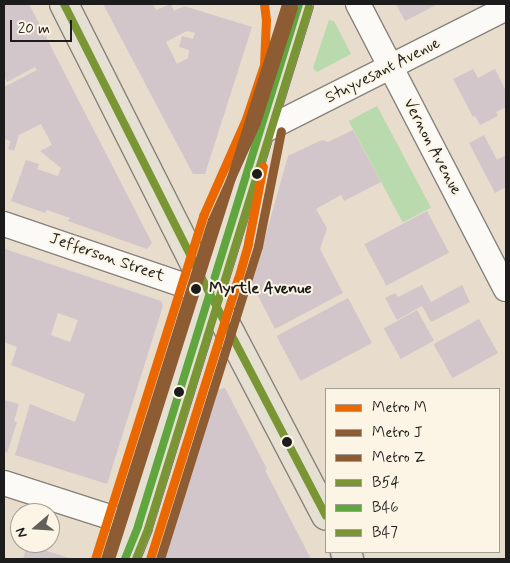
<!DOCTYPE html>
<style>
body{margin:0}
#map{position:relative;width:510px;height:563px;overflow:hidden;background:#e8dccc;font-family:Mynerve,sans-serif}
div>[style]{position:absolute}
.green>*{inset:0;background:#b8daad;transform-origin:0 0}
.building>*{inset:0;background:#d3c6cb;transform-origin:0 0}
.roads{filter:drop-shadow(1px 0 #88827a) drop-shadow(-1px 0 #88827a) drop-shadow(0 1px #88827a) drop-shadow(0 -1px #88827a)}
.street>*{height:24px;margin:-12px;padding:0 12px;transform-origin:12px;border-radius:12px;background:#fcfaf7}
.primary>*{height:28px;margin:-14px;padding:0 14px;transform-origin:14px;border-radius:14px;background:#e6e0d3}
.bus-1>*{height:8px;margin:-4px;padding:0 4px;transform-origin:4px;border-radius:4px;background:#799534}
.bus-2>*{height:8px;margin:-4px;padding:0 4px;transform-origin:4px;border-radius:4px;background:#60a63f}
.bus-3>*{height:8px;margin:-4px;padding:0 4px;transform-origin:4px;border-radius:4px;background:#799534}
.metro-1>*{height:9px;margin:-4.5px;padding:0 4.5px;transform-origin:4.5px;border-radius:4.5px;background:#eb6800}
.metro-2>*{height:9px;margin:-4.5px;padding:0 4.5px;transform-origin:4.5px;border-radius:4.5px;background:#8e5c33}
.metro-3>*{height:9px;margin:-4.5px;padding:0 4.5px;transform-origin:4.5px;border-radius:4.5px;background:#8e5c33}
.dots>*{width:14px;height:14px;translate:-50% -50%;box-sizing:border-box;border:2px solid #fcf5e5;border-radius:50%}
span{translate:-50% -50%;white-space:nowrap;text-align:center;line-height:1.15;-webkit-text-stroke:4px #fcf5e5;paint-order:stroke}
.street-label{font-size:16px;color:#1c1c1c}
.stop-label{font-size:16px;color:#1c1c1c;font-weight:700}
.left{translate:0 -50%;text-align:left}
.frame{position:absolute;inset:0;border:5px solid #1c1c1c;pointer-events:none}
.legend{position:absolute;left:325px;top:388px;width:175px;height:165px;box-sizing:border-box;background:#fcf5e5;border:1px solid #a29e95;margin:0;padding:6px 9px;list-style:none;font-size:15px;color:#1c1c1c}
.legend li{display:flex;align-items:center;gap:10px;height:25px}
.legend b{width:25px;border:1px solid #a29e95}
.north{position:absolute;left:10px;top:503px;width:50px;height:50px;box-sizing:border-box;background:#fcf5e5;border:1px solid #a29e95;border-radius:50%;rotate:251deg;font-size:14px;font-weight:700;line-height:20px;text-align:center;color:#1c1c1c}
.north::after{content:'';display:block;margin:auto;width:18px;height:22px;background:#635f5a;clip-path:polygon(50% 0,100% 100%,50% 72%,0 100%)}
.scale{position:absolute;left:10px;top:20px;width:62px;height:22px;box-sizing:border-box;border:2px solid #1c1c1c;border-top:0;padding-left:6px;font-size:15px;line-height:18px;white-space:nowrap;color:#1c1c1c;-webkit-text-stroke:4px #fcf5e5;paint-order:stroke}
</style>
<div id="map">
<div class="green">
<div style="clip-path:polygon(329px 20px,334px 21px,351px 54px,317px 72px,313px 68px)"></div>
<div style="left:377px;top:106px;width:115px;height:32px;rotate:62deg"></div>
</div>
<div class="building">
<div style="clip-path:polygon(4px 4px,29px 4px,152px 243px,147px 249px,68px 221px,70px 218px,47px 210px,45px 213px,11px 201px,26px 160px,39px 164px,37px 169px,58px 176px,61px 168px,40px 151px,52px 145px,41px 124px,19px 135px,14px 151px,8px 149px,11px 141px,4px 139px,4px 87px,37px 70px,35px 67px,7px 82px,4px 76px)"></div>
<div style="clip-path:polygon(evenodd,103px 4px,153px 4px,156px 10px,171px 4px,174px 11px,184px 6px,252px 27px,205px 174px,193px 174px,103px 4px,187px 31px,195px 33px,193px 39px,182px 36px,179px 47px,189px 50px,188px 58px,177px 64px,166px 42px,187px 31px)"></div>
<div style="clip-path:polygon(396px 4px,438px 4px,405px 21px)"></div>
<div style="clip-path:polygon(473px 69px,478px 78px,495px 69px,506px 91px,506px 107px,496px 112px,498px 116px,480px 125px,475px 116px,473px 117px,453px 79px)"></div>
<div style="clip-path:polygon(353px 130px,381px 182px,344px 201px,341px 195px,316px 209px,327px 228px,320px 249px,343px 293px,275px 329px,252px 284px,288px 156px,322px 140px,328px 142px)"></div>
<div style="clip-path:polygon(484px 135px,497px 160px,506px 155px,506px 187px,495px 193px,469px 143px)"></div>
<div style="left:427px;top:211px;width:47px;height:71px;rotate:62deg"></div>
<div style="clip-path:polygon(evenodd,5px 249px,161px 301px,163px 306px,107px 484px,15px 455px,30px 404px,75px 422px,85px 394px,11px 365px,17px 347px,4px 342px,5px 249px,58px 313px,78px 320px,70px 342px,51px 335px,58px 313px)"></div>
<div style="clip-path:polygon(422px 285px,431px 302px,462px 285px,470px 302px,431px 322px,422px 306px,397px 320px,385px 298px,395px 293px,398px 297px)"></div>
<div style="left:348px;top:298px;width:51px;height:81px;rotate:62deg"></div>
<div style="left:417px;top:310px;width:35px;height:38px;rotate:61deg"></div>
<div style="left:479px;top:319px;width:39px;height:52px;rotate:61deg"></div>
<div style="clip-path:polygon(225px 388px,267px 469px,265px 470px,311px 559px,165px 559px,168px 548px,166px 548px,216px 390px)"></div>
<div style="clip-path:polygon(4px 400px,19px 404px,14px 421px,17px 422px,7px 453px,4px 451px)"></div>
<div style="clip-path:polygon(27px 545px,73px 559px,23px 559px)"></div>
</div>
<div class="roads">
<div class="street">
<div style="left:358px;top:4px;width:321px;rotate:62.6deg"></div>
<div style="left:259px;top:133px;width:277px;rotate:-26.8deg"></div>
<div style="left:4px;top:224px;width:218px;rotate:18.8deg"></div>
<div style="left:4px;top:483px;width:141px;rotate:17.8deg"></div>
</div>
<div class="primary">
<div style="left:64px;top:4px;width:325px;rotate:63.3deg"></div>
<div style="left:210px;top:294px;width:250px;rotate:62.4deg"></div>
<div style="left:345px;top:552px;width:8px;rotate:60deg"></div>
<div style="left:125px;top:559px;width:35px;rotate:-68deg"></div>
<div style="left:138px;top:526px;width:546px;rotate:-72.86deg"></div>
</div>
</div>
<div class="bus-1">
<div style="left:64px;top:4px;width:325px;rotate:63.3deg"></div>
<div style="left:210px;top:294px;width:250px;rotate:62.4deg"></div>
</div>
<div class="bus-2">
<div style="left:125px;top:559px;width:35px;rotate:-68deg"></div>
<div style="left:138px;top:526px;width:546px;rotate:-72.86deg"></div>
</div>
<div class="bus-3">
<div style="left:136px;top:559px;width:32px;rotate:-68deg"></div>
<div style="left:148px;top:529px;width:546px;rotate:-72.86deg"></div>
</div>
<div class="metro-1">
<div style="left:95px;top:559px;width:360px;rotate:-72.5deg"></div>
<div style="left:203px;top:216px;width:106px;rotate:-66.1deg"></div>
<div style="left:246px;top:119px;width:57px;rotate:-71.6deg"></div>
<div style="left:264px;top:65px;width:45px;rotate:-87.5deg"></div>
<div style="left:266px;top:20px;width:16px;rotate:-97deg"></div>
<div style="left:150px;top:559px;width:294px;rotate:-72.6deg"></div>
<div style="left:238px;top:279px;width:37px;rotate:-74deg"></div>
<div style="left:248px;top:243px;width:78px;rotate:-79deg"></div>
</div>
<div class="metro-2">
<div style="left:105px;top:559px;width:355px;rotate:-72.5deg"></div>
<div style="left:212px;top:220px;width:107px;rotate:-65.8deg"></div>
<div style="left:256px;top:122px;width:121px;rotate:-72.2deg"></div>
<div style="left:160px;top:559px;width:328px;rotate:-72.6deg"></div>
<div style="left:258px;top:246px;width:117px;rotate:-78.7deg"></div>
</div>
<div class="metro-3">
<div style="left:111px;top:556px;width:579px;rotate:-72.41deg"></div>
</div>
<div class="dots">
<div style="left:257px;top:174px;background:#1c1c1c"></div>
<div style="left:196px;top:289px;background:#1c1c1c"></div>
<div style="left:179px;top:392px;background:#1c1c1c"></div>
<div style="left:287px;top:442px;background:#1c1c1c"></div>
</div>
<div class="street-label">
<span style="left:383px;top:71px;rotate:-27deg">Stuyvesant Avenue</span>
<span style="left:432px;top:147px;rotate:62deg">Vernon Avenue</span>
<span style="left:107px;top:258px;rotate:19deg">Jefferson Street</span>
</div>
<div class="stop-label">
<span class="left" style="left:209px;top:289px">Myrtle Avenue</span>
</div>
<div class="frame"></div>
<ul class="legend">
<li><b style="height:6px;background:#eb6800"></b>Metro M</li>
<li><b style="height:6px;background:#8e5c33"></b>Metro J</li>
<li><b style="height:6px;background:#8e5c33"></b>Metro Z</li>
<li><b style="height:6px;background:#799534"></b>B54</li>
<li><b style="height:6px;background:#60a63f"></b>B46</li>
<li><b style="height:6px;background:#799534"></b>B47</li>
</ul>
<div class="north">N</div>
<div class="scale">20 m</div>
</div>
